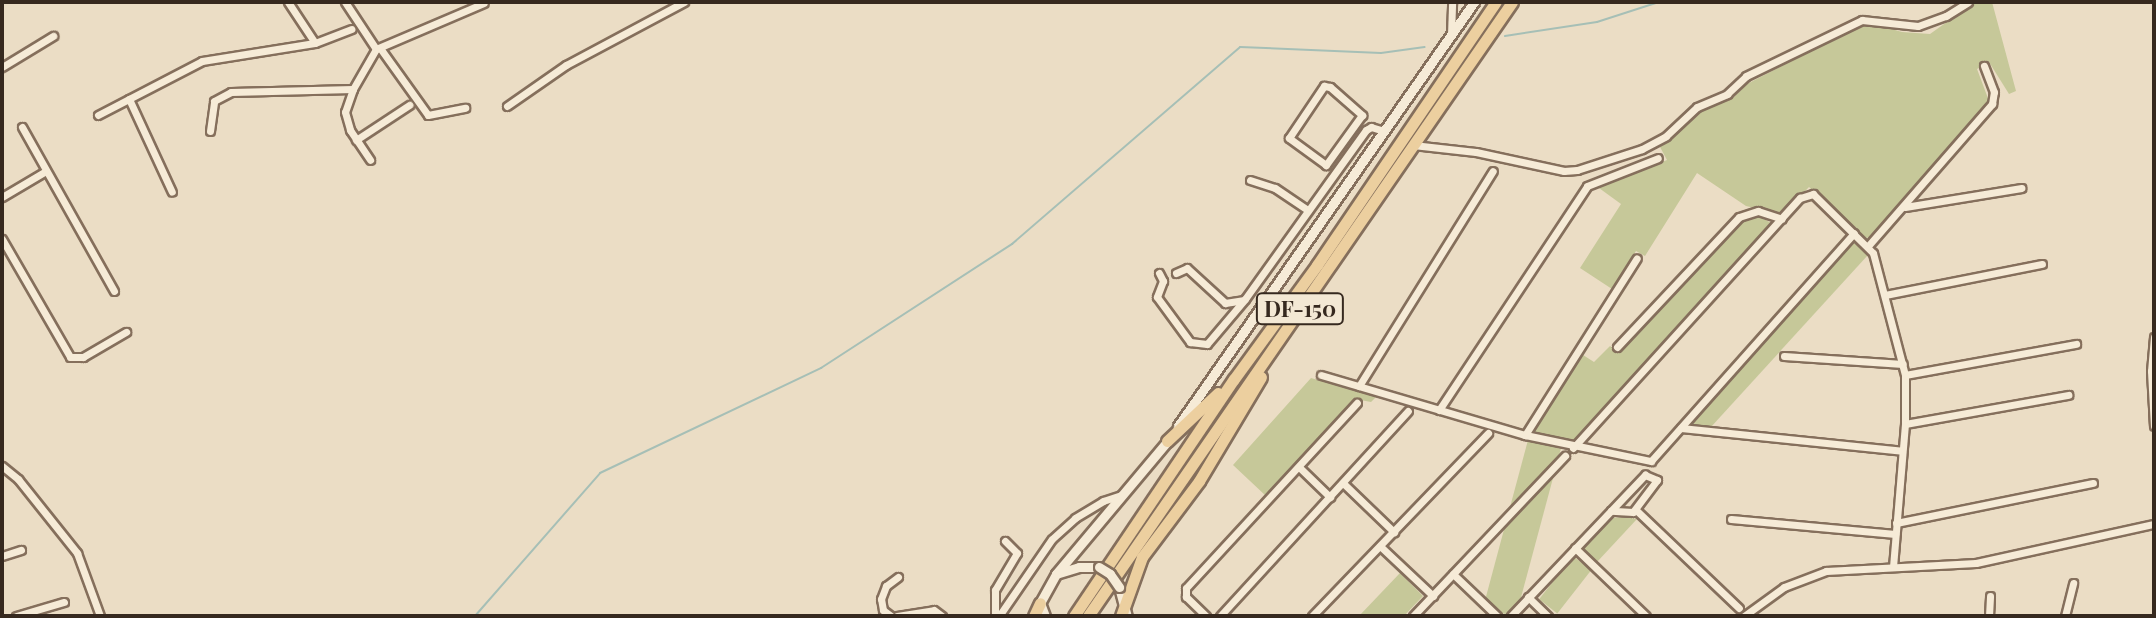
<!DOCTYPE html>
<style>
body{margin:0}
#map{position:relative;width:2156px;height:618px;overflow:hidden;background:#ebddc5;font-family:"Playfair Display",serif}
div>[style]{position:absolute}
.green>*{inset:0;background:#c6c899;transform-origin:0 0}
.stream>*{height:2px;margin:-1px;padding:0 1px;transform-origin:1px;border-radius:1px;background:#a6bfb6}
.roads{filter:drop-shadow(2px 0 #856f5c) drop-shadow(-2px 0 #856f5c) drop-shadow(0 2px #856f5c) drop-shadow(0 -2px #856f5c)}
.minor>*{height:7px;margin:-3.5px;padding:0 3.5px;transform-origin:3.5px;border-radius:3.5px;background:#f6ebd7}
.tertiary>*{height:9px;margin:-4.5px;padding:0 4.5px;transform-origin:4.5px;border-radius:4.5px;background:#f6ebd7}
.primary>*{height:11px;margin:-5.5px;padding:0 5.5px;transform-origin:5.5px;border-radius:5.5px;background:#eccf9f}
.bridges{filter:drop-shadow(2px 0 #856f5c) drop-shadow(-2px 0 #856f5c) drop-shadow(0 2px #856f5c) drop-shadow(0 -2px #856f5c)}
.tertiary-bridge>*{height:9px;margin:-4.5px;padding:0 4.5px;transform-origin:4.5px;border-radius:4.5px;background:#f6ebd7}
span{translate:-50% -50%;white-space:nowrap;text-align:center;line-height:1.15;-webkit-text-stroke:7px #f3e8d4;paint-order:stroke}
.shield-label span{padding:2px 6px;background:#f3e8d4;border:2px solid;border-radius:6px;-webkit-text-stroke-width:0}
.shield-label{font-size:22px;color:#36291f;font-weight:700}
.frame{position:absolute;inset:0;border:4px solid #36291f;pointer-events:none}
</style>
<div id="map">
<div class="green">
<div style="clip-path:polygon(1975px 2px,1992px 2px,2016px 91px,2009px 94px,1989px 62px,1977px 69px,1989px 101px,1871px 237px,1865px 238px,1809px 187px,1787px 210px,1776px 213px,1746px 206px,1697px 173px,1645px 256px,1636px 251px,1612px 289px,1580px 268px,1621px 204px,1599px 188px,1667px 160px,1660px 147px,1705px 107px,1732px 99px,1747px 84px,1867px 22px,1902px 32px,1930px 34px)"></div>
<div style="clip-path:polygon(1757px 215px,1771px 223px,1771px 227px,1573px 443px,1531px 434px,1583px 355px,1594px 362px,1610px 346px,1618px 351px,1743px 219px)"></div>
<div style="clip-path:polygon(1853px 242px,1868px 255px,1711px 427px,1690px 425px)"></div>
<div style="clip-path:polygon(1311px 378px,1376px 397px,1371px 402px,1355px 399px,1266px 496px,1233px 465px)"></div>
<div style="left:1528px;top:440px;width:34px;height:174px;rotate:15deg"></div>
<div style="clip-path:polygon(1626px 517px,1637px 519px,1597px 562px,1582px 548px,1609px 518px)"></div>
<div style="left:1573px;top:556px;width:23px;height:55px;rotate:38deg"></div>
<div style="clip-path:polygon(1400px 573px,1423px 596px,1404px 616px,1359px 616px)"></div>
</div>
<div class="stream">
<div style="left:1505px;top:36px;width:93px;rotate:-8.7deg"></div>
<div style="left:1597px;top:22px;width:65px;rotate:-17.9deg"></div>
<div style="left:475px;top:616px;width:190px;rotate:-48.8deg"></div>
<div style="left:600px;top:473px;width:245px;rotate:-25.4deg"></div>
<div style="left:821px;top:368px;width:228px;rotate:-33deg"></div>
<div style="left:1012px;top:244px;width:301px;rotate:-40.8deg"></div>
<div style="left:1240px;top:47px;width:141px;rotate:2.4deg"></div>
<div style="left:1381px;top:53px;width:44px;rotate:-7.8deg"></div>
</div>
<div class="roads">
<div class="minor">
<div style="left:288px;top:2px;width:49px;rotate:56.6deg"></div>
<div style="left:345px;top:2px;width:56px;rotate:56.6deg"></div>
<div style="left:376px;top:49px;width:46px;rotate:119.9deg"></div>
<div style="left:353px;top:89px;width:24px;rotate:109deg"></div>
<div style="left:345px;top:112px;width:19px;rotate:74deg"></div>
<div style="left:350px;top:130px;width:36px;rotate:56deg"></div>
<div style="left:1451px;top:35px;width:33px;rotate:-88deg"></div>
<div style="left:380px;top:48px;width:82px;rotate:54.4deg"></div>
<div style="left:428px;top:115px;width:38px;rotate:-11deg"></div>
<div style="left:376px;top:49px;width:117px;rotate:-23.1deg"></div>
<div style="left:2px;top:67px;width:60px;rotate:-31.3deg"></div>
<div style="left:1324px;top:86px;width:6px;rotate:9deg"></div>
<div style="left:1330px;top:87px;width:43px;rotate:41.2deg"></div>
<div style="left:1362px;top:115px;width:62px;rotate:125.8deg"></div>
<div style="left:1326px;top:165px;width:46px;rotate:-143.9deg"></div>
<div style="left:1289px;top:138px;width:63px;rotate:-56.1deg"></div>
<div style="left:129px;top:99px;width:102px;rotate:65.2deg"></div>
<div style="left:507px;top:106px;width:72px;rotate:-34.8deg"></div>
<div style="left:566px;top:65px;width:134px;rotate:-28.1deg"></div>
<div style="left:98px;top:115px;width:117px;rotate:-27.4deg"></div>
<div style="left:202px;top:61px;width:114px;rotate:-9.1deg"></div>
<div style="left:315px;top:43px;width:39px;rotate:-21deg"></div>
<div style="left:22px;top:127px;width:188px;rotate:60.7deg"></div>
<div style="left:210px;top:131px;width:30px;rotate:-82deg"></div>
<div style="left:214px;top:101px;width:19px;rotate:-28deg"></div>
<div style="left:231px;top:92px;width:122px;rotate:-1.4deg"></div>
<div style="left:356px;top:140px;width:64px;rotate:-33.4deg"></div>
<div style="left:1413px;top:145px;width:63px;rotate:6.3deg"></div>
<div style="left:1476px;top:152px;width:90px;rotate:12.2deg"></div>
<div style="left:1564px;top:171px;width:13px;rotate:-4deg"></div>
<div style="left:1577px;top:170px;width:68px;rotate:-17.9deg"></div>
<div style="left:1642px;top:149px;width:27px;rotate:-28deg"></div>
<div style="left:1666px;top:136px;width:42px;rotate:-43.1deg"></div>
<div style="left:1697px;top:107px;width:33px;rotate:-23deg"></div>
<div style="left:1727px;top:94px;width:26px;rotate:-43deg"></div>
<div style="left:1746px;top:76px;width:129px;rotate:-25.8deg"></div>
<div style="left:1862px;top:20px;width:56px;rotate:6.1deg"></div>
<div style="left:1918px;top:26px;width:30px;rotate:-20deg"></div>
<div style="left:1946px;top:16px;width:26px;rotate:-32deg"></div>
<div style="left:1250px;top:180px;width:26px;rotate:18deg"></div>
<div style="left:1275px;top:188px;width:40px;rotate:34deg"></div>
<div style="left:2px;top:197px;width:51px;rotate:-30.6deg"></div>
<div style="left:1905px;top:207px;width:118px;rotate:-9.3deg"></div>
<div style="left:2px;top:239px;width:136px;rotate:60deg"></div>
<div style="left:70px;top:357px;width:13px"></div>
<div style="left:83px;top:357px;width:50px;rotate:-30.2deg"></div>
<div style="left:1868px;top:246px;width:189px;rotate:-48.9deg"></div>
<div style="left:1992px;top:104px;width:12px;rotate:-81deg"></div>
<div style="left:1994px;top:92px;width:28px;rotate:-111deg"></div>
<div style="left:1159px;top:273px;width:9px;rotate:63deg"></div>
<div style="left:1163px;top:281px;width:17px;rotate:111deg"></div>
<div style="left:1157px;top:297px;width:56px;rotate:53.7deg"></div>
<div style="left:1190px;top:342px;width:17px;rotate:7deg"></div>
<div style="left:1207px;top:344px;width:59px;rotate:-49.8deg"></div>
<div style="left:1245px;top:299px;width:208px;rotate:-54.4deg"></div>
<div style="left:1366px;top:130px;width:6px;rotate:-31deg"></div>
<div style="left:1371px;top:127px;width:14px;rotate:17deg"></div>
<div style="left:1176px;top:273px;width:12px;rotate:-24deg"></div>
<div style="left:1187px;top:268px;width:52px;rotate:42.6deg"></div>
<div style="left:1225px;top:303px;width:18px;rotate:-9deg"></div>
<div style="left:1885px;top:295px;width:160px;rotate:-11.2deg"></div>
<div style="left:2154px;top:337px;width:34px;rotate:95deg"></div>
<div style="left:2151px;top:371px;width:55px;rotate:86.9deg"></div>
<div style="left:1617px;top:347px;width:178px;rotate:-46.8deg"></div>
<div style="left:1739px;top:217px;width:20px;rotate:-18deg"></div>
<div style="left:1758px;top:211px;width:25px;rotate:18deg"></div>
<div style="left:1784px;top:356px;width:119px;rotate:3.8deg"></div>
<div style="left:1321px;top:375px;width:213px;rotate:16.4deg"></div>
<div style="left:1525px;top:435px;width:129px;rotate:11.7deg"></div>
<div style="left:1651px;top:461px;width:305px;rotate:-48.3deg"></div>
<div style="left:1905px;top:375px;width:174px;rotate:-10.3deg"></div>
<div style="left:1359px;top:386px;width:253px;rotate:-58.1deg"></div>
<div style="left:1439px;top:410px;width:268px;rotate:-56.5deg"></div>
<div style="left:1587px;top:186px;width:76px;rotate:-21.5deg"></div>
<div style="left:1905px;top:424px;width:166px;rotate:-10.1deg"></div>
<div style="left:1681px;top:428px;width:222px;rotate:5.9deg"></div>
<div style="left:1525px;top:435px;width:209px;rotate:-57.7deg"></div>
<div style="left:1573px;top:448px;width:338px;rotate:-47.8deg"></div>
<div style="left:1800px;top:198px;width:14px;rotate:-17deg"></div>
<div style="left:1813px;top:194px;width:84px;rotate:44.5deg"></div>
<div style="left:1873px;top:253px;width:126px;rotate:75.3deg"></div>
<div style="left:1905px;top:375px;width:49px;rotate:90deg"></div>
<div style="left:1905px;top:424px;width:143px;rotate:94.8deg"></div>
<div style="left:2px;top:466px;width:21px;rotate:39deg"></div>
<div style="left:18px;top:479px;width:95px;rotate:51.4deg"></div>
<div style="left:77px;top:553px;width:67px;rotate:69.9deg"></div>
<div style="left:1300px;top:468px;width:42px;rotate:44deg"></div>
<div style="left:1343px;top:483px;width:71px;rotate:43.9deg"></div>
<div style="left:1636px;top:510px;width:142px;rotate:43.6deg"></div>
<div style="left:1731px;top:519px;width:165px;rotate:5.2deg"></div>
<div style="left:1896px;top:523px;width:201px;rotate:-11.5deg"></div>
<div style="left:1380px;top:546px;width:73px;rotate:43.3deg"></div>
<div style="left:1575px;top:548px;width:98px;rotate:43.8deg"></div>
<div style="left:2px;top:556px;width:20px;rotate:-18deg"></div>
<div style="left:1453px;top:574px;width:61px;rotate:43.7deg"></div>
<div style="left:1528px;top:597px;width:28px;rotate:44deg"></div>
<div style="left:16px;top:616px;width:50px;rotate:-16.3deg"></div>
<div style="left:891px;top:616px;width:10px;rotate:-143deg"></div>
<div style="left:883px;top:610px;width:11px;rotate:-100deg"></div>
<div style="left:881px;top:599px;width:14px;rotate:-69deg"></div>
<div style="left:886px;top:586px;width:15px;rotate:-37deg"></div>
<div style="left:897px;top:616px;width:37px;rotate:-9deg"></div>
<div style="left:934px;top:610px;width:10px;rotate:37deg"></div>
<div style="left:995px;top:616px;width:26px;rotate:-90deg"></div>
<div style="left:995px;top:590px;width:43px;rotate:-59.3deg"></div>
<div style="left:1017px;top:553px;width:17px;rotate:-135deg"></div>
<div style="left:999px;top:616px;width:93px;rotate:-55.5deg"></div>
<div style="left:1052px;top:539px;width:31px;rotate:-42deg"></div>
<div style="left:1075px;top:518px;width:33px;rotate:-31deg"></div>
<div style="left:1103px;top:501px;width:20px;rotate:-18deg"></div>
<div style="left:1206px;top:616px;width:28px;rotate:-136deg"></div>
<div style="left:1186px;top:597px;width:9px;rotate:-90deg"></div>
<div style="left:1186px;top:588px;width:252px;rotate:-47.3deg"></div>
<div style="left:1220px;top:616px;width:278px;rotate:-47.5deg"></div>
<div style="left:1312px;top:616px;width:254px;rotate:-46.1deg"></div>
<div style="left:1413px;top:616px;width:221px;rotate:-46.5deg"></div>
<div style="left:1511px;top:616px;width:195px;rotate:-46.5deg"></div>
<div style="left:1645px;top:475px;width:13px;rotate:23deg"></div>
<div style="left:1657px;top:480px;width:40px;rotate:127deg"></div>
<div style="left:1633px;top:512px;width:22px;rotate:-177deg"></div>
<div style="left:1744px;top:616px;width:49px;rotate:-35.9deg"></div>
<div style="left:1784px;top:587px;width:45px;rotate:-20.9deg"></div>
<div style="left:1826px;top:571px;width:150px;rotate:-3.1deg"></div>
<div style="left:1976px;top:563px;width:182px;rotate:-12.4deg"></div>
<div style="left:1989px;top:616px;width:20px;rotate:-87deg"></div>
<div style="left:2065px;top:616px;width:34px;rotate:-76deg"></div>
</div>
<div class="tertiary">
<div style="left:1178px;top:426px;width:517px;rotate:-55.08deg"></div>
<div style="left:1056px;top:574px;width:24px;rotate:-17deg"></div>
<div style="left:1079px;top:567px;width:20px"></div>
<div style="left:1119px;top:587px;width:30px;rotate:75deg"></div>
<div style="left:1045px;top:616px;width:14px;rotate:-111deg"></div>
<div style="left:1040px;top:603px;width:33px;rotate:-61deg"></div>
<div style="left:1056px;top:574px;width:177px;rotate:-50deg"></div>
</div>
<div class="primary">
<div style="left:1167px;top:441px;width:70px;rotate:-43.3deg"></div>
<div style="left:1034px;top:616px;width:14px;rotate:-65deg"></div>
<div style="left:1074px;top:616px;width:286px;rotate:-56deg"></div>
<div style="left:1234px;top:379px;width:141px;rotate:-53.9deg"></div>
<div style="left:1317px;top:265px;width:318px;rotate:-55.8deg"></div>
<div style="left:1088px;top:616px;width:746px;rotate:-55.37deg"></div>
<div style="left:1121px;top:616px;width:63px;rotate:-70.4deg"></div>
<div style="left:1142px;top:557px;width:95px;rotate:-53.1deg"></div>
<div style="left:1199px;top:481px;width:121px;rotate:-59.2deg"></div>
</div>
</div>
<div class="bridges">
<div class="tertiary-bridge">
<div style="left:1099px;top:567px;width:13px;rotate:32deg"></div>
<div style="left:1110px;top:574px;width:16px;rotate:55deg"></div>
</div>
</div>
<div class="shield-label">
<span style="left:1300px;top:309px">DF-150</span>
</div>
<div class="frame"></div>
</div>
